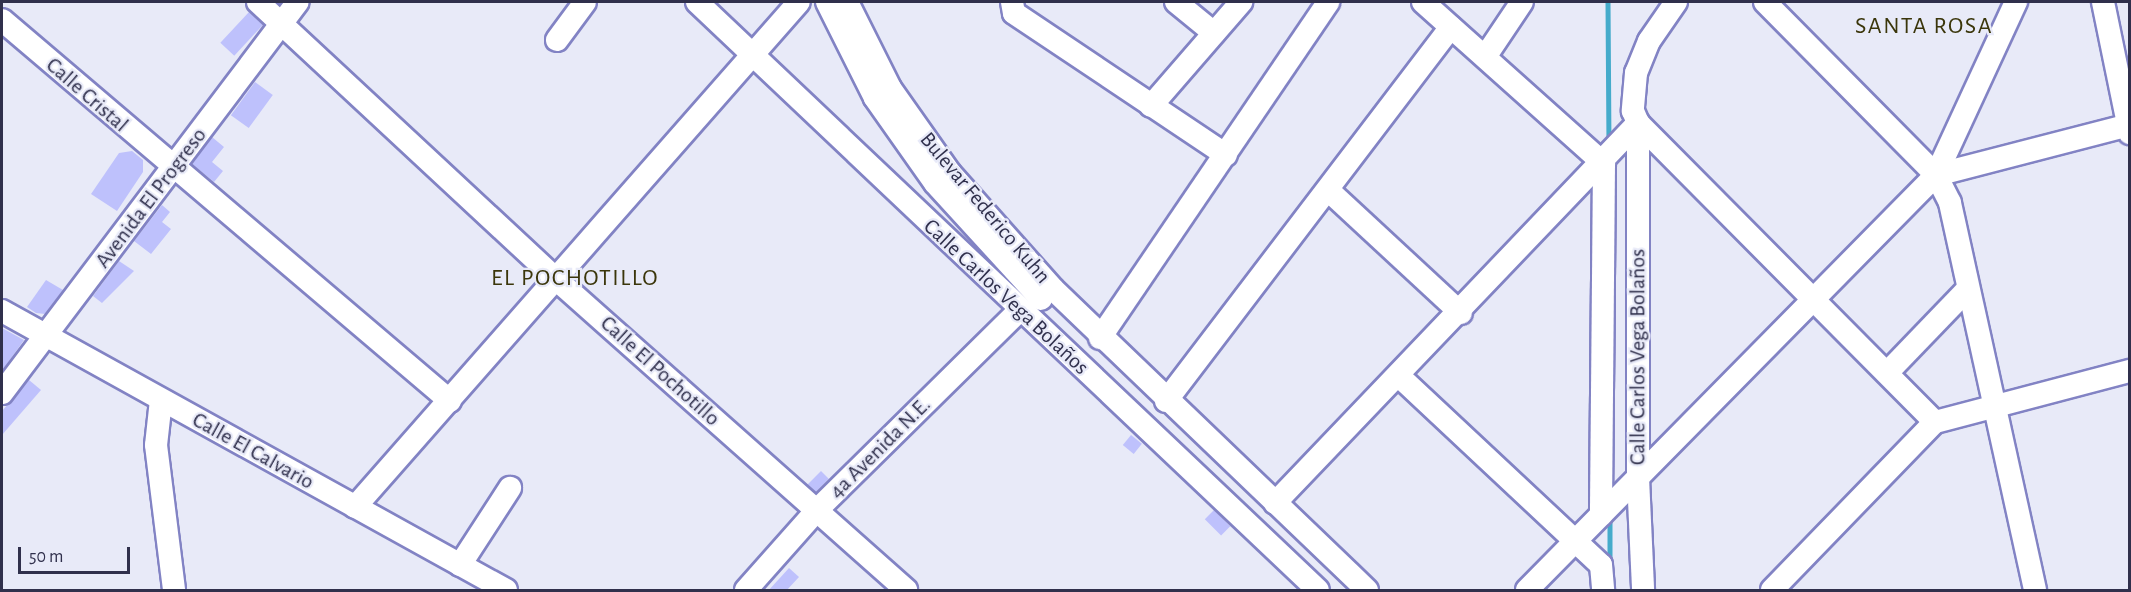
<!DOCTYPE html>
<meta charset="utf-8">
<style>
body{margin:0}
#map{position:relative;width:2131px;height:592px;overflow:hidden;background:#e8eaf8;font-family:"Alegreya Sans",sans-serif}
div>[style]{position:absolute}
.stream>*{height:4.5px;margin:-2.25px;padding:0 2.25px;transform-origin:2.25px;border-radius:2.25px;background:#45abcb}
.building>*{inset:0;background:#bec1fc;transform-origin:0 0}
.roads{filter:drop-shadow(2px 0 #8283c4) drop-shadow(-2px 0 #8283c4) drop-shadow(0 2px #8283c4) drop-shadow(0 -2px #8283c4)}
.minor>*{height:22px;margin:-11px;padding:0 11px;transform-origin:11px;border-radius:11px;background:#fff}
span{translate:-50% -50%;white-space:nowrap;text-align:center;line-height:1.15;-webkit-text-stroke:4.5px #e8eaf8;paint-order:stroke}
.street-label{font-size:22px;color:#30304c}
.neighbourhood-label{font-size:24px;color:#3b360b;letter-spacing:1.5px}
.frame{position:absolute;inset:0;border:3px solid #30304c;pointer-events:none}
.scale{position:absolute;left:18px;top:547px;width:112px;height:27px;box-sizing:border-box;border:3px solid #30304c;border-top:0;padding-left:8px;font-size:18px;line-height:21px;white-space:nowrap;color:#30304c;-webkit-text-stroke:4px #e8eaf8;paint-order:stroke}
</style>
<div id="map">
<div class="stream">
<div style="left:1608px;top:2px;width:139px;rotate:89.6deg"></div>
<div style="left:1610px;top:518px;width:46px;rotate:90deg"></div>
</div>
<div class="building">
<div style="left:249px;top:12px;width:19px;height:42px;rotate:43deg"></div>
<div style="left:255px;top:82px;width:22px;height:41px;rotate:36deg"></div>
<div style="clip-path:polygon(212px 137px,224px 147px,212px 162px,223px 171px,214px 182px,192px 164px)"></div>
<div style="clip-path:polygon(132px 151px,143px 160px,143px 172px,117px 211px,91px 194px,119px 153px)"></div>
<div style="clip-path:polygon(162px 205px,170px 212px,162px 222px,171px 229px,151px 254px,134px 241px)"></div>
<div style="clip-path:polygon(119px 261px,134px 271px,102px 303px,93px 296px)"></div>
<div style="clip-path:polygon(46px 280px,63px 290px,45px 314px,36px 313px,27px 307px)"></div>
<div style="clip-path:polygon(2px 328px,24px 340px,2px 371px)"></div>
<div style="clip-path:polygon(29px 380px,41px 390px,2px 435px,2px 411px)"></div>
<div style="left:1131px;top:435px;width:14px;height:13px;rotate:39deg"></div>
<div style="left:821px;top:471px;width:11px;height:19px;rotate:45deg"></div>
<div style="left:1214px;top:510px;width:23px;height:13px;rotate:45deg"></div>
<div style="clip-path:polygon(789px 568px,799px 577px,786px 591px,768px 591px)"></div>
</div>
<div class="roads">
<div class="minor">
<div style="left:258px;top:2px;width:408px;rotate:42.9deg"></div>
<div style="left:557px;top:280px;width:467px;rotate:41.6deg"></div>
<div style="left:697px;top:2px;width:855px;rotate:43.44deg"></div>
<div style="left:827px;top:2px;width:107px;rotate:63.4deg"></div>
<div style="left:875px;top:98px;width:104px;rotate:54.8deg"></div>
<div style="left:935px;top:183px;width:157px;rotate:47.6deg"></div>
<div style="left:847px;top:2px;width:96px;rotate:63.4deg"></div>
<div style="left:890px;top:88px;width:104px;rotate:54.8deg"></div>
<div style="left:950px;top:173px;width:155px;rotate:48.4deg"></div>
<div style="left:1053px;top:289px;width:435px;rotate:43.8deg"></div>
<div style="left:1012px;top:2px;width:11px;rotate:80deg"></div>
<div style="left:1014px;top:13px;width:255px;rotate:33.8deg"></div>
<div style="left:1176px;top:2px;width:49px;rotate:39.2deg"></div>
<div style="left:1423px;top:2px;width:243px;rotate:41.8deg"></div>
<div style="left:1604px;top:164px;width:351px;rotate:90.5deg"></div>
<div style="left:1676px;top:2px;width:47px;rotate:124.7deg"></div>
<div style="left:1649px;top:41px;width:35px;rotate:112deg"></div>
<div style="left:1636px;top:73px;width:38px;rotate:95deg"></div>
<div style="left:1633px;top:111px;width:13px;rotate:67deg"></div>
<div style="left:1638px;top:123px;width:421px;rotate:45.2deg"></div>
<div style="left:1765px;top:2px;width:243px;rotate:45.3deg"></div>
<div style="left:1936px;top:175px;width:31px;rotate:63deg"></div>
<div style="left:1950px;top:203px;width:396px;rotate:77.6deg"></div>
<div style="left:2103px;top:2px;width:134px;rotate:78.4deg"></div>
<div style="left:2px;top:20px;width:588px;rotate:40.38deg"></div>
<div style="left:557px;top:40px;width:47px;rotate:-53.6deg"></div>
<div style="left:1485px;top:57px;width:66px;rotate:-56.1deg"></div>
<div style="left:1151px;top:106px;width:138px;rotate:-49.1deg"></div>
<div style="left:1638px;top:123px;width:355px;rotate:90deg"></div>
<div style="left:1638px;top:478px;width:112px;rotate:87.4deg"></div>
<div style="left:1936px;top:175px;width:200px;rotate:-14.5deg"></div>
<div style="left:1328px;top:190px;width:181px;rotate:42.8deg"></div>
<div style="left:2px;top:311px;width:576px;rotate:28.97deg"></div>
<div style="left:1100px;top:338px;width:406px;rotate:-55.8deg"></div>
<div style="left:1887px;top:373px;width:114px;rotate:-46.1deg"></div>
<div style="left:1400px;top:377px;width:275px;rotate:43.1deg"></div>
<div style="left:1601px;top:565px;width:25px;rotate:85deg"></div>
<div style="left:2px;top:393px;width:490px;rotate:-52.9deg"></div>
<div style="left:161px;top:400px;width:45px;rotate:96.3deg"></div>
<div style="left:156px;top:445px;width:146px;rotate:82.9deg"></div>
<div style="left:1166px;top:401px;width:470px;rotate:-52.7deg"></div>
<div style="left:1275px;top:503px;width:526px;rotate:-46.31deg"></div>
<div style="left:355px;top:507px;width:672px;rotate:-48.68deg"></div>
<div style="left:460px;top:565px;width:92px;rotate:-57deg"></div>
<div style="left:746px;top:590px;width:107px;rotate:-48.4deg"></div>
<div style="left:817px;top:510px;width:285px;rotate:-44.6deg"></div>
<div style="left:1527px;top:590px;width:583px;rotate:-45.42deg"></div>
<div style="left:1936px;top:175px;width:191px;rotate:-65.2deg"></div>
<div style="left:1772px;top:590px;width:234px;rotate:-45.9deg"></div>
<div style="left:1935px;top:422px;width:202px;rotate:-14.7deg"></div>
</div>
</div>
<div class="street-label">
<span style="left:87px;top:95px;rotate:41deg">Calle Cristal</span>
<span style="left:151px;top:198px;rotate:-53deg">Avenida El Progreso</span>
<span style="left:985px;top:208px;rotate:50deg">Bulevar Federico Kuhn</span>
<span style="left:1006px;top:297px;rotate:43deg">Calle Carlos Vega Bolaños</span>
<span style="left:1638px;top:357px;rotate:-90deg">Calle Carlos Vega Bolaños</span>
<span style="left:660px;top:371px;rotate:42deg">Calle El Pochotillo</span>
<span style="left:880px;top:448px;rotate:-45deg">4a Avenida N.E.</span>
<span style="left:253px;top:451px;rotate:29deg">Calle El Calvario</span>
</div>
<div class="neighbourhood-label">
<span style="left:1924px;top:27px">SANTA ROSA</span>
<span style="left:575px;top:279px">EL POCHOTILLO</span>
</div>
<div class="frame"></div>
<div class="scale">50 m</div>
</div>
